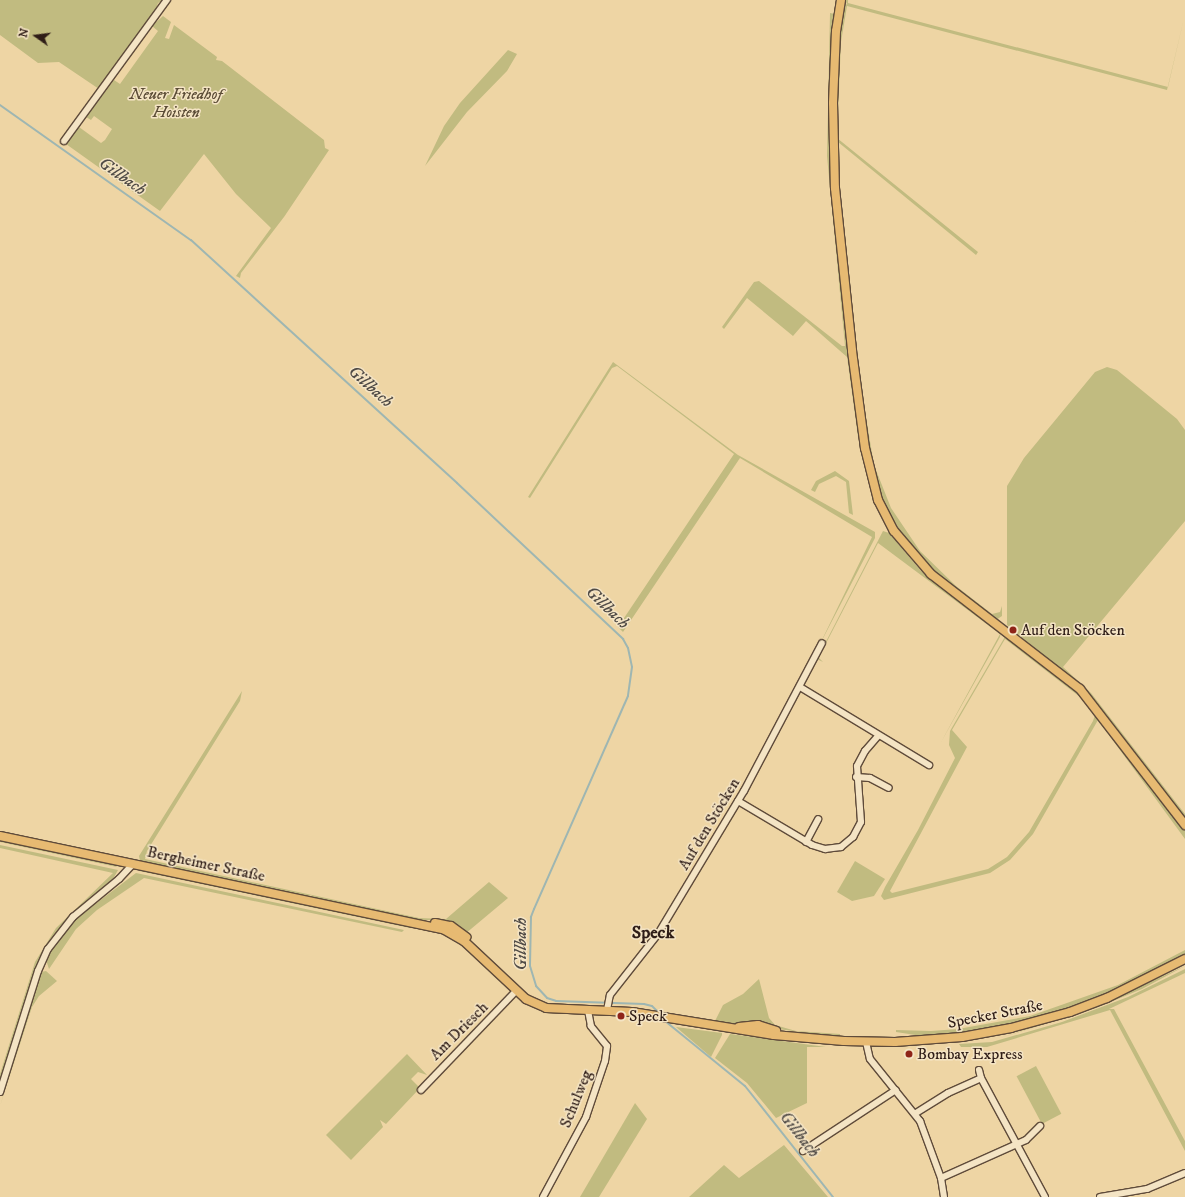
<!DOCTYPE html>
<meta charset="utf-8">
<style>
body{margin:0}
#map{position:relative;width:1185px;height:1197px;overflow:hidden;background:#eed5a4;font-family:"IM FELL DW Pica",serif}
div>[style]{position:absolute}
.green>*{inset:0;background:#c1bb80;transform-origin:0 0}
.stream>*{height:2px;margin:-1px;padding:0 1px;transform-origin:1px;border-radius:1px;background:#9eb6b2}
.roads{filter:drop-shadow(1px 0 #5f4b3a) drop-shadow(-1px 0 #5f4b3a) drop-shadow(0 1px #5f4b3a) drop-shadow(0 -1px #5f4b3a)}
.minor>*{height:6px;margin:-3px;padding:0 3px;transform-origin:3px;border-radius:3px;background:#f4e4c4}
.major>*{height:8px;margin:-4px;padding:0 4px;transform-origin:4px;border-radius:4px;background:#e7ba72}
.dots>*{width:11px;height:11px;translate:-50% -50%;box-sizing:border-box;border:2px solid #f4e4c4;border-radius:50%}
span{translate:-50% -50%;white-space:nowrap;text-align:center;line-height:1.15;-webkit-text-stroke:3px #f4e4c4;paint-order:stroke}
.park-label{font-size:16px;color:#5b4c36;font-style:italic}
.poi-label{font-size:16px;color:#2f1d17}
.left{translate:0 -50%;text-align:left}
.street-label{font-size:16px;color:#2f1d17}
.water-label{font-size:17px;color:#504b46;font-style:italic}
.quarter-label{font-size:18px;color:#2f1d17;font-weight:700}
.north{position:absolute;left:16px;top:16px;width:40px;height:40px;-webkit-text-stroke:3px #f4e4c4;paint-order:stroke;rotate:284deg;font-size:11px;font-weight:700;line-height:16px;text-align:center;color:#2f1d17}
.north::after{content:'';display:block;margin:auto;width:14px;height:18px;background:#2f1d17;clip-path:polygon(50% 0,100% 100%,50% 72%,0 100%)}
</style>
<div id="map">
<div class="green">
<div style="clip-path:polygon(0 0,163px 0,158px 3px,155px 13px,99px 89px,59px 62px,38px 63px,0 35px)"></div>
<div style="clip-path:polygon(845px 0,848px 0,848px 3px,1168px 87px,1185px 14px,1105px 352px,1167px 90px,847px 6px,841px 42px,837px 138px,978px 252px,976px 255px,838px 142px,839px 186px,861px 387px,874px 465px,891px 508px,920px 551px,956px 586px,992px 614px,1000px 612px,1002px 606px,1002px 616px,996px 620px,935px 571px,902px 534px,887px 509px,873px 472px,855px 349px,838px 187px,835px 138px,840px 32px,844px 6px,847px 4px)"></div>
<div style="clip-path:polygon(830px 13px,835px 14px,830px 156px,860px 436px,858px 437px,847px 357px,806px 321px,793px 336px,747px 298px,724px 329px,722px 327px,754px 282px,759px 281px,842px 346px,845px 346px,827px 156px)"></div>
<div style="clip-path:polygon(163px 16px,171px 22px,165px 38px,169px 39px,174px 25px,217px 57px,216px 60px,222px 61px,324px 140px,325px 148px,329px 150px,284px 217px,241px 273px,240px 278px,236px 276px,271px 228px,236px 194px,204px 154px,160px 211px,66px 144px,79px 127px,101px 143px,105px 140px,112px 129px,94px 116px,91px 120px,86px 117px,114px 80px,120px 84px,158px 31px,152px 26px)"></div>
<div style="clip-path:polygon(508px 50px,517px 54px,507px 71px,467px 112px,425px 166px,444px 126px,460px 103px)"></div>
<div style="clip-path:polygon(613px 362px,738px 455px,875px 532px,875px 538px,818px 648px,872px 537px,740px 458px,623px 632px,618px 627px,734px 454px,617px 366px,612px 368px,530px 498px,528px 497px)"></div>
<div style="clip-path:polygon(1107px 367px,1117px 370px,1177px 419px,1185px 430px,1185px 521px,1063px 667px,1091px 693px,1185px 814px,1185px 819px,1087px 692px,1007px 625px,1007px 486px,1024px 458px,1095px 372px)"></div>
<div style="clip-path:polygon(835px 471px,849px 481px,853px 515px,849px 513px,846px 482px,836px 476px,819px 484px,815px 492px,811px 490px,816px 481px)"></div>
<div style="clip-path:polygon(883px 531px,889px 533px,921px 571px,1001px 631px,1000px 637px,940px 744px,1000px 634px,878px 543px,822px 651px,819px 658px,823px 662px,817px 659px)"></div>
<div style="clip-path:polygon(evenodd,1006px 635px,1073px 685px,1168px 808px,1185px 831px,1185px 839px,1098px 720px,1033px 834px,1010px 860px,990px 873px,884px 900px,881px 896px,885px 887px,918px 830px,955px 758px,949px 745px,950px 731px,1006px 635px,1005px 639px,1080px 697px,1095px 715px,1093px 721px,1029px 832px,1007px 857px,988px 869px,892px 893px,890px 891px,967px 747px,952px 730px,1005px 639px)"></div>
<div style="clip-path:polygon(242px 691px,240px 701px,147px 851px,145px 859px,419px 918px,446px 919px,489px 882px,508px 898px,465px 934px,432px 920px,421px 920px,314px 898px,311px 895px,308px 897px,140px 861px,139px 856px)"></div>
<div style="clip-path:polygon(0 836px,113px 862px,117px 867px,0 842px)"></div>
<div style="clip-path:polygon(0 845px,118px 870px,112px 881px,72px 914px,48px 943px,33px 979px,0 1083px,0 1074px,35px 962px,56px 928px,113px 873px,0 848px)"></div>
<div style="clip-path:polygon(855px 861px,885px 879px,874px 896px,852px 901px,837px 892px)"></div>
<div style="clip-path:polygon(142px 869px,435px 930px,410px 928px,139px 871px)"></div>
<div style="clip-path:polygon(136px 873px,343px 917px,404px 930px,402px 932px,144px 878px,97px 910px,76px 929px,49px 969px,46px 960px,50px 951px,73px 921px)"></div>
<div style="clip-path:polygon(1185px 950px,1185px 954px,1169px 964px,1122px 988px,1039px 1018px,956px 1034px,922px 1036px,896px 1032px,896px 1030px,931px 1031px,958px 1029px,1030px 1016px,1118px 985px)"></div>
<div style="clip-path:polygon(1185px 966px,1142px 989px,1096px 1008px,997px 1039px,1098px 1006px)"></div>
<div style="clip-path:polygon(1185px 969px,1185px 973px,1109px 1009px,1114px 1009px,1185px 1141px,1185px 1151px,1110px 1010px,987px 1047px,961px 1047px,959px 1044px,992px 1042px,1062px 1022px,1128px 997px)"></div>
<div style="clip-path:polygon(46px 971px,57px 981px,39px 996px,32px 1007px,0 1106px,41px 972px)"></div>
<div style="clip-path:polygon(759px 979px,769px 1018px,775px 1025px,796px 1031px,840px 1034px,840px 1037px,715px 1021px,723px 1005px,743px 994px)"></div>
<div style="clip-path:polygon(676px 1027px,722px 1033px,722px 1035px,711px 1057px)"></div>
<div style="clip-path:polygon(730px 1034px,826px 1047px,807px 1047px,807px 1103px,776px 1118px,747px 1083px,715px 1058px)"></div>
<div style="clip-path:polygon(407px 1054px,427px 1075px,418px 1072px,411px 1079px,420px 1088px,386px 1124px,380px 1120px,383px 1127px,351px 1160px,326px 1135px)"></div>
<div style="left:1036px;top:1066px;width:54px;height:22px;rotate:62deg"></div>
<div style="clip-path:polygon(635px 1103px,647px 1119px,599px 1197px,580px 1197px)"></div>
<div style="clip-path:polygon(784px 1145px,828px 1197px,689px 1197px,724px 1165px,739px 1178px)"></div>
</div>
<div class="stream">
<div style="left:0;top:105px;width:234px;rotate:35.3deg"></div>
<div style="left:191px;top:240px;width:360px;rotate:42.4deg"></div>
<div style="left:457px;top:483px;width:228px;rotate:43.2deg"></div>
<div style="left:623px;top:639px;width:10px;rotate:61deg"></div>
<div style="left:628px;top:648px;width:19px;rotate:78deg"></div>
<div style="left:632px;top:667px;width:29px;rotate:98deg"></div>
<div style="left:628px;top:696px;width:233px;rotate:113.8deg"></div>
<div style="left:534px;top:909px;width:9px;rotate:111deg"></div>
<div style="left:531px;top:917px;width:49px;rotate:91.2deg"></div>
<div style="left:530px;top:966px;width:21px;rotate:73deg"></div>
<div style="left:536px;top:986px;width:16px;rotate:47deg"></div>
<div style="left:547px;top:998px;width:9px;rotate:18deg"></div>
<div style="left:556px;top:1001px;width:88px;rotate:2deg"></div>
<div style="left:644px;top:1004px;width:8px;rotate:14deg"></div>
<div style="left:652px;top:1006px;width:11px;rotate:45deg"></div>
<div style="left:665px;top:1021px;width:103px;rotate:39.1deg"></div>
<div style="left:745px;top:1086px;width:142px;rotate:51.6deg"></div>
</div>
<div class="roads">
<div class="minor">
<div style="left:64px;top:141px;width:175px;rotate:-53.9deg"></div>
<div style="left:800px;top:687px;width:151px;rotate:31.2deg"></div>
<div style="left:856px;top:777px;width:14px;rotate:4deg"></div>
<div style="left:870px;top:778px;width:21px;rotate:28deg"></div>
<div style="left:738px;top:801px;width:86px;rotate:30.7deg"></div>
<div style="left:812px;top:845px;width:14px;rotate:17deg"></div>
<div style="left:825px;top:849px;width:16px;rotate:-7deg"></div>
<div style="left:841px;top:847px;width:16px;rotate:-40deg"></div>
<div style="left:853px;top:837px;width:17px;rotate:-62deg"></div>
<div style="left:861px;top:822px;width:56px;rotate:-94.1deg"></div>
<div style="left:857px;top:766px;width:17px;rotate:-62deg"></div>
<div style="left:865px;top:751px;width:20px;rotate:-49deg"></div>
<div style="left:806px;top:842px;width:26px;rotate:-62deg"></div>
<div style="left:607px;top:1010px;width:15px;rotate:-79deg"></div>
<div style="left:610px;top:995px;width:78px;rotate:-51.8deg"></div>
<div style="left:658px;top:934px;width:167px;rotate:-59deg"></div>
<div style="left:744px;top:791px;width:167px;rotate:-62.2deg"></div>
<div style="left:866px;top:1042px;width:17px;rotate:77deg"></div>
<div style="left:870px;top:1059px;width:80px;rotate:51.1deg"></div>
<div style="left:920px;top:1121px;width:61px;rotate:69.8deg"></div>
<div style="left:941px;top:1178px;width:19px;rotate:81deg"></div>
<div style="left:979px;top:1070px;width:8px;rotate:76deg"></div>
<div style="left:981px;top:1078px;width:135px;rotate:61.7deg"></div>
<div style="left:421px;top:1090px;width:137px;rotate:-46.2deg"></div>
<div style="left:0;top:1092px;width:127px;rotate:-72.6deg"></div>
<div style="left:38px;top:971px;width:24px;rotate:-66deg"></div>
<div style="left:48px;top:949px;width:41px;rotate:-52deg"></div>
<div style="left:73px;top:917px;width:60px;rotate:-39.6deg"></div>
<div style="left:119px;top:879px;width:21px;rotate:-47deg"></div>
<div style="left:916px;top:1113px;width:38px;rotate:-32deg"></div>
<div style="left:948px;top:1093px;width:36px;rotate:-24deg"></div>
<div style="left:803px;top:1151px;width:111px;rotate:-33.3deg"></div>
<div style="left:941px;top:1178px;width:93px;rotate:-24.1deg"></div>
<div style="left:1026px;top:1140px;width:20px;rotate:-45deg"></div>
<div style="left:543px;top:1197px;width:91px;rotate:-61.7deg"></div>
<div style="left:586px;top:1117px;width:59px;rotate:-71.3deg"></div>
<div style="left:605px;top:1061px;width:15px;rotate:-82deg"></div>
<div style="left:607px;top:1046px;width:26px;rotate:-129deg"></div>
<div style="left:591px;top:1026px;width:16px;rotate:-101deg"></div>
<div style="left:1100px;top:1197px;width:48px;rotate:-9.7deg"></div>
<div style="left:1147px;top:1189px;width:41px;rotate:-22.8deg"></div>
</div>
<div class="major">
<div style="left:841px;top:0;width:31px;rotate:99deg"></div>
<div style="left:836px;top:31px;width:72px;rotate:92.4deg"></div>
<div style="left:833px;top:103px;width:85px;rotate:88.7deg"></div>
<div style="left:835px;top:188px;width:164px;rotate:84deg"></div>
<div style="left:852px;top:351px;width:98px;rotate:82.4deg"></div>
<div style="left:865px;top:448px;width:54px;rotate:76deg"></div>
<div style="left:878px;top:500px;width:35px;rotate:63deg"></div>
<div style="left:894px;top:531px;width:57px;rotate:49.3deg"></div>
<div style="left:931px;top:574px;width:188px;rotate:37.7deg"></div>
<div style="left:1080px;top:689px;width:172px;rotate:52.3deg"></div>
<div style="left:0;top:836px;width:453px;rotate:11.9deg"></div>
<div style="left:443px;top:929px;width:24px;rotate:30deg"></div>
<div style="left:464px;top:941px;width:85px;rotate:43.1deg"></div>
<div style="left:526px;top:999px;width:22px;rotate:24deg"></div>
<div style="left:546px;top:1008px;width:86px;rotate:2.7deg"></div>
<div style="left:632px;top:1012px;width:144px;rotate:9.2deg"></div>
<div style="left:774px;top:1035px;width:70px;rotate:4.9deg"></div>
<div style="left:844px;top:1041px;width:51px;rotate:1.1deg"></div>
<div style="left:895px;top:1042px;width:67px;rotate:-4.3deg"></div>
<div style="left:962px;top:1037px;width:50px;rotate:-10.4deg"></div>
<div style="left:1011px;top:1028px;width:61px;rotate:-15.2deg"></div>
<div style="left:1070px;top:1012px;width:40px;rotate:-21deg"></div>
<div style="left:1107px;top:998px;width:87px;rotate:-26.6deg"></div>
<div style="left:435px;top:923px;width:16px;rotate:11deg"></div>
<div style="left:451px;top:926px;width:19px;rotate:36deg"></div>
<div style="left:739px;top:1027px;width:19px;rotate:-6deg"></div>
<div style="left:758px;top:1025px;width:19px;rotate:18deg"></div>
</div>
</div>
<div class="dots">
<div style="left:1013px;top:630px;background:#8f2418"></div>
<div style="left:621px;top:1016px;background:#8f2418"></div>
<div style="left:909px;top:1054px;background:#8f2418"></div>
</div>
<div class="park-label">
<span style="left:176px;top:103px">Neuer Friedhof<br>Hoisten</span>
</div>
<div class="poi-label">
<span class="left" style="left:1021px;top:630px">Auf den Stöcken</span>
<span class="left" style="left:629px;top:1016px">Speck</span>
<span class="left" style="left:917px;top:1054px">Bombay Express</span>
</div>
<div class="street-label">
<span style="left:709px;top:824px;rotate:-59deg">Auf den Stöcken</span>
<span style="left:206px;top:864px;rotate:12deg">Bergheimer Straße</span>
<span style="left:995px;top:1014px;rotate:-11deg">Specker Straße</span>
<span style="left:459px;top:1031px;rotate:-45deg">Am Driesch</span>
<span style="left:576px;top:1099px;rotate:-68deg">Schulweg</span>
</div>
<div class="water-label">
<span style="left:122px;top:177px;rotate:35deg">Gillbach</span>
<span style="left:370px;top:387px;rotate:42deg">Gillbach</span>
<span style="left:607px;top:608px;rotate:44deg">Gillbach</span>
<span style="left:522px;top:944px;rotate:-90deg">Gillbach</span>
<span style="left:799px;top:1135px;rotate:52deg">Gillbach</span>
</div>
<div class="quarter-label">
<span style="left:653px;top:933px">Speck</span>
</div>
<div class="north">N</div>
</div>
